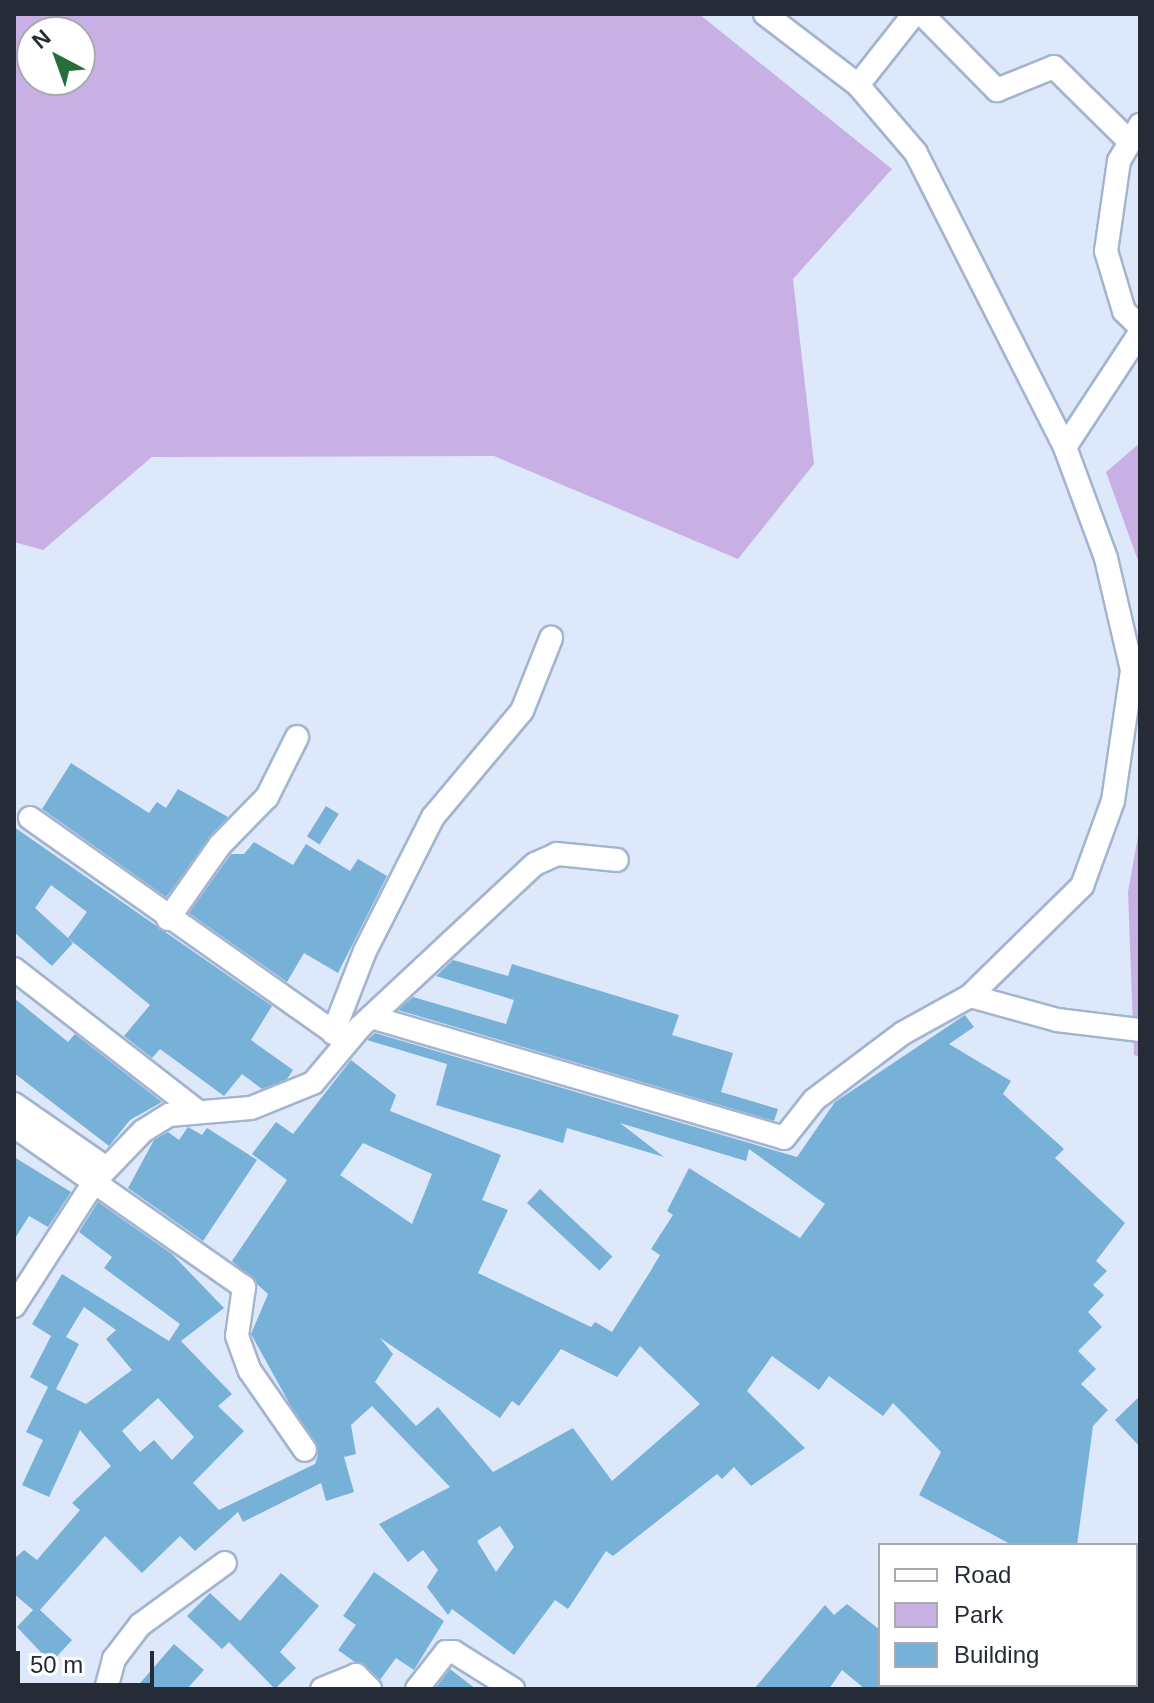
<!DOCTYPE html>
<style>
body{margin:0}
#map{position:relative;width:1154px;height:1703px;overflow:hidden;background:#dde8fa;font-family:Helvetica,sans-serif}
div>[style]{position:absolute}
.green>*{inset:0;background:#c8b0e4}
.building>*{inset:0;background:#77b1d8;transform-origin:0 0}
.roads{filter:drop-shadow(2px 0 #a3b4d0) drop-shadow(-2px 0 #a3b4d0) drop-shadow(0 2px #a3b4d0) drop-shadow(0 -2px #a3b4d0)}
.minor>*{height:22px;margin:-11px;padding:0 11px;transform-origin:11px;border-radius:11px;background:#fff}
span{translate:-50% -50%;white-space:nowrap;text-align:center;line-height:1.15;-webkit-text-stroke:8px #fff;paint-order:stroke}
.frame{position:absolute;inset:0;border:16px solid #252b37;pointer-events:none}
.legend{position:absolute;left:878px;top:1543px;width:260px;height:144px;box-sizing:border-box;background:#fff;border:2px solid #a8aaaf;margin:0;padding:10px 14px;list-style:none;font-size:24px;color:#252b37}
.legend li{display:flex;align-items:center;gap:16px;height:40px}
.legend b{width:40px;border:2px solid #a8aaaf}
.north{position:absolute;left:16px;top:16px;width:80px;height:80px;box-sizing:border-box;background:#fff;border:2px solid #a8aaaf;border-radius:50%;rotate:319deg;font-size:22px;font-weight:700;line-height:32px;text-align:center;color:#252b37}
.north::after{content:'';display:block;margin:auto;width:28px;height:36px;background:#266e3c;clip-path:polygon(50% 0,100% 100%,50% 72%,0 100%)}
.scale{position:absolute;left:16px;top:1651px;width:138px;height:36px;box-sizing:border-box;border:4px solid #252b37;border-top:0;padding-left:10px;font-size:24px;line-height:28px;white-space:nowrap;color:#252b37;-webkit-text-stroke:6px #fff;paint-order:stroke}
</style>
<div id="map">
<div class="green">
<div style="clip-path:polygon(evenodd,14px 14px,699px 14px,892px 169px,793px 279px,814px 464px,738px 559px,494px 456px,152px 457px,43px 550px,14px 542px,14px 14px,32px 32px,80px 32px,80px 80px,32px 80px,32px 32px)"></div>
<div style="clip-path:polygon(1140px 443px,1140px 566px,1106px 472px)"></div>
<div style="clip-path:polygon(1140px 825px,1140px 1057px,1134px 1055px,1128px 892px)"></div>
</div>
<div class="building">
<div style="clip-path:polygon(71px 763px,149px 813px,157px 802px,166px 808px,178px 789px,228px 817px,166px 897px,42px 809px)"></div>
<div style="left:326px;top:806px;width:15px;height:36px;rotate:32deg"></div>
<div style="clip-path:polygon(evenodd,14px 827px,272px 1006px,251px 1040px,293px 1070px,287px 1079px,262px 1089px,242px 1074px,224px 1096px,160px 1049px,152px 1058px,124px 1036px,150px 1005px,68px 938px,73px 943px,52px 966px,14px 932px,14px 827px,51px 885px,87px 912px,68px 938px,35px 908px,51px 885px)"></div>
<div style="clip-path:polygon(254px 842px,293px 865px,306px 844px,350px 871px,358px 859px,387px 876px,338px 973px,304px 953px,287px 982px,189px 913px,231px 854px,244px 854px)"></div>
<div style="clip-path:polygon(453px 960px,508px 976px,512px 964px,679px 1015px,672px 1035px,733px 1053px,721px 1092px,778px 1109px,774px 1121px,398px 1010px,413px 997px,506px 1024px,514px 1000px,436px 976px)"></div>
<div style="clip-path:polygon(14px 998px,68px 1042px,75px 1034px,162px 1102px,130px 1120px,109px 1146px,14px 1073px)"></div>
<div style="clip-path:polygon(evenodd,965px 1015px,974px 1027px,949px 1044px,1011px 1081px,1003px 1094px,1064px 1149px,1055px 1158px,1125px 1223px,1096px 1261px,1107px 1271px,1093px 1285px,1104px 1295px,1088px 1312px,1102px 1327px,1078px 1351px,1096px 1369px,1081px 1384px,1108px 1410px,1093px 1426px,1077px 1545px,1012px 1545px,919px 1495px,941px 1452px,893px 1403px,883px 1416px,829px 1376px,819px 1390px,772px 1356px,747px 1391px,805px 1448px,751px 1486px,734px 1467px,722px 1479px,717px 1474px,613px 1556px,606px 1551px,568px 1609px,555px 1600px,514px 1655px,452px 1609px,448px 1615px,427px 1587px,438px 1570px,423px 1550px,408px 1562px,379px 1524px,450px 1487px,372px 1406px,351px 1425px,356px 1454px,344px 1457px,354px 1492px,326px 1501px,321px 1483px,243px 1522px,238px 1512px,195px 1551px,180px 1536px,142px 1573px,105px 1536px,40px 1610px,72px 1640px,51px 1663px,17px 1627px,33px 1610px,14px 1594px,14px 1559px,24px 1550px,37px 1560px,80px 1510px,72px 1503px,111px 1466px,80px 1430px,49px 1497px,22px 1485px,43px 1440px,26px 1432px,48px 1387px,30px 1377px,51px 1336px,32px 1324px,62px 1274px,169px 1341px,180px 1324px,104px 1268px,112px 1257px,79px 1232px,98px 1202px,172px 1254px,224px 1308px,181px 1341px,232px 1394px,218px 1406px,244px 1431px,193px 1483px,219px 1510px,315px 1464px,318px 1455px,251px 1334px,268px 1294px,232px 1261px,287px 1180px,252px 1154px,276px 1122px,293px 1134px,351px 1060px,396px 1095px,390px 1111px,501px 1155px,482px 1200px,508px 1210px,478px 1273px,591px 1327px,595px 1322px,612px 1332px,650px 1272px,660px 1255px,651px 1249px,673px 1215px,667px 1211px,689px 1168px,800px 1238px,825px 1204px,749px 1149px,746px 1161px,620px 1123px,664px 1157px,567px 1128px,563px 1143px,436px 1105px,447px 1064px,367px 1040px,375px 1033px,797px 1157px,835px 1102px,965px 1015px,363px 1143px,432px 1174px,412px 1224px,340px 1175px,363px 1143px,965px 1015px,84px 1307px,116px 1330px,106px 1339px,132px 1370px,86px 1404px,56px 1389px,79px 1344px,66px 1337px,84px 1307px,965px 1015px,380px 1338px,500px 1418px,512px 1401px,519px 1406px,561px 1349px,617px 1377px,640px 1346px,700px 1404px,612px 1481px,573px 1428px,493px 1472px,438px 1407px,416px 1426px,375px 1382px,393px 1354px,380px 1338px,965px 1015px,158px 1398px,194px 1437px,172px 1460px,154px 1440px,140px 1452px,122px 1431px,158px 1398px,965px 1015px,500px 1526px,514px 1547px,496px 1572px,477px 1541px,500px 1526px)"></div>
<div style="clip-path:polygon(188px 1127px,202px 1135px,207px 1128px,257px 1160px,203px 1241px,128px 1188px,154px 1140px,168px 1132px,179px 1140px)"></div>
<div style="clip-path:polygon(14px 1157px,71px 1192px,48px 1227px,29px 1216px,14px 1240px)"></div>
<div style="left:540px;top:1189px;width:99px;height:19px;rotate:43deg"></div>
<div style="clip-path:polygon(1140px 1396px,1140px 1447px,1115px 1420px)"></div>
<div style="clip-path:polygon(374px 1572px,444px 1621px,414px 1670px,396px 1658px,380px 1680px,338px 1650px,356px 1625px,343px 1616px)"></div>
<div style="clip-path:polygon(281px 1573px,319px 1606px,280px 1652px,296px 1668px,275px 1689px,229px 1642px,222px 1649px,187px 1616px,210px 1593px,240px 1621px)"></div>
<div style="clip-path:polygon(847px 1604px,880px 1630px,880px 1689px,865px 1689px,842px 1670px,829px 1689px,754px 1689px,825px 1605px,834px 1615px)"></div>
<div style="clip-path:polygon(174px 1644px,204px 1670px,187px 1689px,135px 1689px)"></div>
<div style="clip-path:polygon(450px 1669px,476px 1689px,435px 1689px)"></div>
</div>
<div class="roads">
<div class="minor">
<div style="left:922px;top:14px;width:107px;rotate:45.4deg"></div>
<div style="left:997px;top:90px;width:61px;rotate:-22deg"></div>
<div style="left:1054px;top:67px;width:107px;rotate:44.6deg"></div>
<div style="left:858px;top:85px;width:90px;rotate:-51.7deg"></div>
<div style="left:1140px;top:125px;width:42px;rotate:120.3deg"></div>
<div style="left:1119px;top:161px;width:91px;rotate:98.2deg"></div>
<div style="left:1106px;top:251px;width:63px;rotate:73.3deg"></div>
<div style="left:1124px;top:311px;width:23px;rotate:45deg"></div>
<div style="left:1065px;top:447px;width:136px;rotate:-56.7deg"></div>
<div style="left:30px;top:818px;width:383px;rotate:35.2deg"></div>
<div style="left:168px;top:919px;width:90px;rotate:-54.9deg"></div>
<div style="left:220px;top:845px;width:67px;rotate:-45.6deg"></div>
<div style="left:267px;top:797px;width:67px;rotate:-63.4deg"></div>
<div style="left:14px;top:969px;width:230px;rotate:37.8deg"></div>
<div style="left:970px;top:996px;width:90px;rotate:15.4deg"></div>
<div style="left:1057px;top:1020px;width:84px;rotate:6.9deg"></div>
<div style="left:371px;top:1017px;width:430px;rotate:16.3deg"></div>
<div style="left:784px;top:1138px;width:48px;rotate:-51.7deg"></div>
<div style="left:814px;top:1100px;width:111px;rotate:-37deg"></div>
<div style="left:903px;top:1033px;width:77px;rotate:-28.9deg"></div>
<div style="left:970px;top:996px;width:157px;rotate:-44.5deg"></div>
<div style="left:1082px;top:886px;width:90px;rotate:-70deg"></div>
<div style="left:1113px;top:801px;width:132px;rotate:-81.7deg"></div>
<div style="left:1132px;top:670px;width:115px;rotate:-103.1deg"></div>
<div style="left:1106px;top:558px;width:118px;rotate:-110.3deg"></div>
<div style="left:1065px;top:447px;width:330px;rotate:-116.9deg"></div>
<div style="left:916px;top:153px;width:89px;rotate:-130.5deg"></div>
<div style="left:858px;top:85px;width:117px;rotate:-142.6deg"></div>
<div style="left:333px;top:1033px;width:88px;rotate:-68.7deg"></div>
<div style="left:365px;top:951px;width:150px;rotate:-63.1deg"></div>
<div style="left:433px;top:817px;width:138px;rotate:-50deg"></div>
<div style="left:522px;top:711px;width:79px;rotate:-68.3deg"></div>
<div style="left:14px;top:1104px;width:111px;rotate:34.7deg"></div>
<div style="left:14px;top:1126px;width:281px;rotate:35deg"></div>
<div style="left:244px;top:1287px;width:49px;rotate:98.1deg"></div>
<div style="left:237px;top:1336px;width:37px;rotate:70deg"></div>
<div style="left:250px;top:1371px;width:96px;rotate:55.2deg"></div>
<div style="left:14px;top:1306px;width:149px;rotate:-57.1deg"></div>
<div style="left:95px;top:1181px;width:69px;rotate:-46.2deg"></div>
<div style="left:143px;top:1131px;width:31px;rotate:-32deg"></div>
<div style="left:169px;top:1115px;width:82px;rotate:-4.9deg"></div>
<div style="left:251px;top:1108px;width:67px;rotate:-22deg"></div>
<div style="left:313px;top:1083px;width:73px;rotate:-50deg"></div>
<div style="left:360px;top:1027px;width:239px;rotate:-43deg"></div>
<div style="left:535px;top:864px;width:24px;rotate:-24deg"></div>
<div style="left:557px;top:854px;width:60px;rotate:5.7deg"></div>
<div style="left:106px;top:1689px;width:31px;rotate:-75deg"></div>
<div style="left:114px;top:1659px;width:43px;rotate:-52.6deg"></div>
<div style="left:140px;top:1625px;width:105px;rotate:-36.1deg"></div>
<div style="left:322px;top:1689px;width:37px;rotate:-22deg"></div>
<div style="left:356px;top:1675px;width:20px;rotate:45deg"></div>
<div style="left:417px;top:1689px;width:47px;rotate:-51.9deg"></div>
<div style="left:446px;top:1652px;width:8px"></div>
<div style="left:454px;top:1652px;width:70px;rotate:32.1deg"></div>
</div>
</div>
<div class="frame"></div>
<ul class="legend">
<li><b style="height:10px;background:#fff"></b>Road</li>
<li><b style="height:22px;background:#c8b0e4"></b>Park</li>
<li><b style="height:22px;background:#77b1d8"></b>Building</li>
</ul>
<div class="north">N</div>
<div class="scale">50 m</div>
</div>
